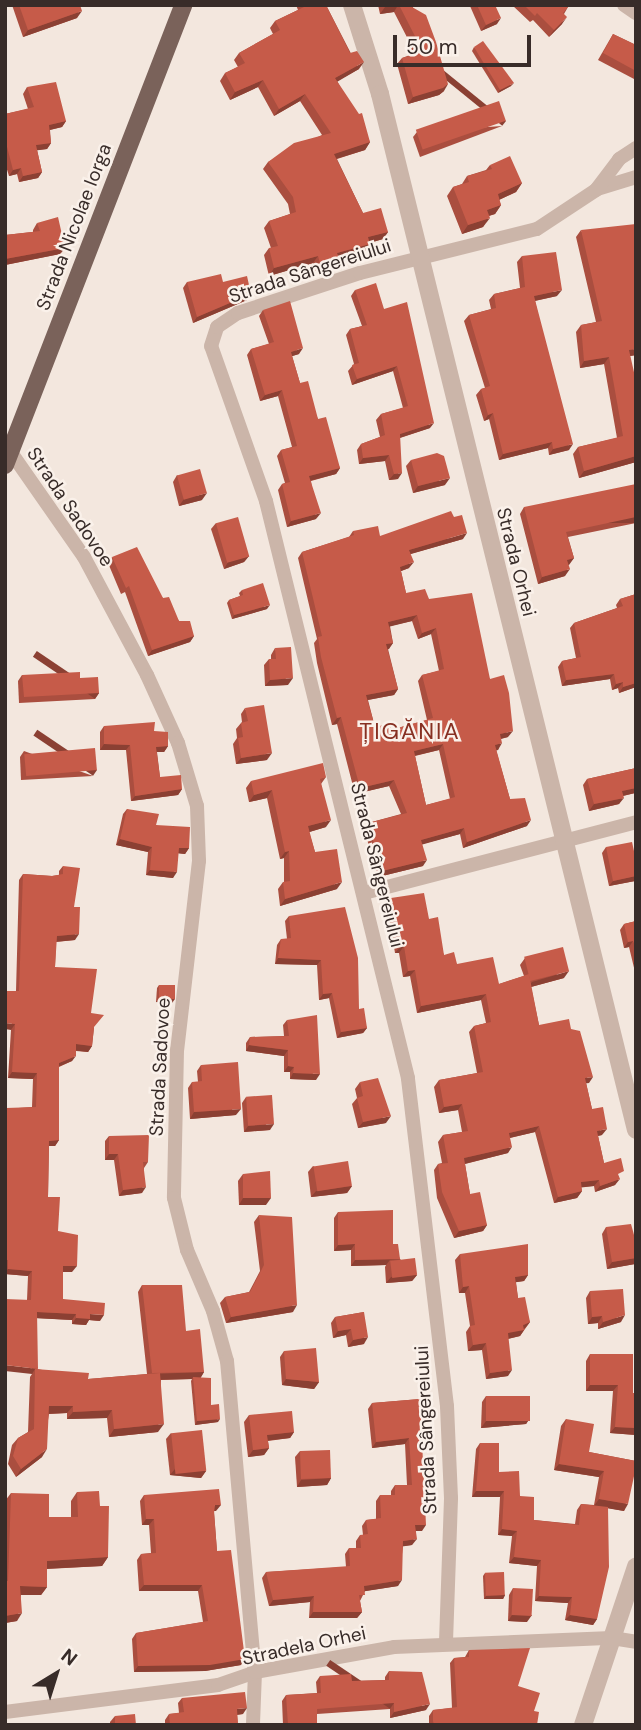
<!DOCTYPE html>
<meta charset="utf-8">
<style>
body{margin:0}
#map{position:relative;width:641px;height:1730px;overflow:hidden;background:#f3e7de;font-family:"DM Sans",sans-serif}
div>[style]{position:absolute}
.minor>*{height:14px;margin:-7px;padding:0 7px;transform-origin:7px;border-radius:7px;background:#cbb5a9}
.tertiary>*{height:18px;margin:-9px;padding:0 9px;transform-origin:9px;border-radius:9px;background:#cbb5a9}
.primary>*{height:18px;margin:-9px;padding:0 9px;transform-origin:9px;border-radius:9px;background:#7a625a}
.wall>*{inset:0;background:#aa4e3f}
.shaded-wall>*{inset:0;background:#8b4033;transform-origin:0 0}
.building>*{inset:0;background:#c65b49;transform-origin:0 0}
span{translate:-50% -50%;white-space:nowrap;text-align:center;line-height:1.15;-webkit-text-stroke:5px #faf1ea;paint-order:stroke}
.street-label{font-size:19px;color:#382c29}
.quarter-label{font-size:23px;color:#873022;letter-spacing:2px}
.frame{position:absolute;inset:0;border:7px solid #382c29;pointer-events:none}
.north{position:absolute;left:21px;top:1639px;width:70px;height:70px;-webkit-text-stroke:5px #faf1ea;paint-order:stroke;rotate:38deg;font-size:19px;font-weight:700;line-height:28px;text-align:center;color:#382c29}
.north::after{content:'';display:block;margin:auto;width:24px;height:32px;background:#382c29;clip-path:polygon(50% 0,100% 100%,50% 72%,0 100%)}
.scale{position:absolute;left:393px;top:35px;width:138px;height:32px;box-sizing:border-box;border:4px solid #382c29;border-top:0;padding-left:9px;font-size:21px;line-height:24px;white-space:nowrap;color:#382c29;-webkit-text-stroke:5px #faf1ea;paint-order:stroke}
</style>
<div id="map">
<div class="minor">
<div style="left:624px;top:5px;width:14px;rotate:34deg"></div>
<div style="left:597px;top:189px;width:41px;rotate:-17.1deg"></div>
<div style="left:10px;top:451px;width:129px;rotate:55.1deg"></div>
<div style="left:84px;top:557px;width:134px;rotate:61.9deg"></div>
<div style="left:147px;top:675px;width:75px;rotate:65.5deg"></div>
<div style="left:178px;top:743px;width:66px;rotate:73.2deg"></div>
<div style="left:197px;top:806px;width:55px;rotate:87.9deg"></div>
<div style="left:199px;top:861px;width:190px;rotate:96.6deg"></div>
<div style="left:177px;top:1050px;width:148px;rotate:91.2deg"></div>
<div style="left:174px;top:1198px;width:54px;rotate:76deg"></div>
<div style="left:187px;top:1250px;width:66px;rotate:66.9deg"></div>
<div style="left:213px;top:1311px;width:52px;rotate:74.4deg"></div>
<div style="left:227px;top:1361px;width:312px;rotate:84.9deg"></div>
<div style="left:255px;top:1672px;width:53px;rotate:92.2deg"></div>
<div style="left:364px;top:893px;width:281px;rotate:-14.6deg"></div>
<div style="left:446px;top:1642px;width:144px;rotate:-88deg"></div>
<div style="left:451px;top:1498px;width:92px;rotate:-92.5deg"></div>
<div style="left:447px;top:1406px;width:330px;rotate:-96.8deg"></div>
<div style="left:408px;top:1078px;width:594px;rotate:-103.83deg"></div>
<div style="left:266px;top:501px;width:164px;rotate:-109.5deg"></div>
<div style="left:211px;top:346px;width:20px;rotate:-72deg"></div>
<div style="left:217px;top:327px;width:25px;rotate:-34deg"></div>
<div style="left:238px;top:313px;width:128px;rotate:-18.2deg"></div>
<div style="left:360px;top:273px;width:182px;rotate:-14deg"></div>
<div style="left:537px;top:229px;width:71px;rotate:-33.5deg"></div>
<div style="left:596px;top:190px;width:39px;rotate:-53deg"></div>
<div style="left:619px;top:159px;width:20px;rotate:-33deg"></div>
<div style="left:5px;top:1712px;width:215px;rotate:-7.2deg"></div>
<div style="left:218px;top:1685px;width:39px;rotate:-19deg"></div>
<div style="left:255px;top:1672px;width:141px;rotate:-10.2deg"></div>
<div style="left:394px;top:1647px;width:218px;rotate:-2.4deg"></div>
<div style="left:612px;top:1638px;width:24px;rotate:9deg"></div>
</div>
<div class="tertiary">
<div style="left:352px;top:5px;width:93px;rotate:72.5deg"></div>
<div style="left:380px;top:94px;width:1067px;rotate:76.12deg"></div>
<div style="left:583px;top:1725px;width:167px;rotate:-71.5deg"></div>
</div>
<div class="primary">
<div style="left:5px;top:465px;width:493px;rotate:-68.8deg"></div>
</div>
<div class="wall">
<div style="clip-path:polygon(12px 5px,80px 5px,77px 18px,23px 37px)"></div>
<div style="clip-path:polygon(296px 5px,326px 5px,359px 69px,337px 81px,370px 142px,365px 150px,337px 159px,363px 213px,388px 232px,383px 239px,369px 243px,370px 244px,365px 251px,338px 259px,334px 265px,315px 271px,313px 263px,269px 276px,264px 255px,269px 248px,271px 248px,264px 228px,269px 221px,290px 214px,288px 204px,263px 169px,268px 162px,322px 135px,300px 101px,274px 116px,258px 87px,230px 100px,220px 81px,225px 73px,238px 67px,234px 60px,239px 53px,273px 34px,270px 28px,275px 21px,298px 10px)"></div>
<div style="clip-path:polygon(378px 5px,412px 5px,444px 91px,439px 95px,408px 104px,397px 64px,402px 58px,410px 55px,409px 52px,412px 47px,394px 12px,380px 14px)"></div>
<div style="clip-path:polygon(470px 5px,495px 5px,497px 24px,481px 31px,470px 6px)"></div>
<div style="clip-path:polygon(512px 5px,566px 5px,568px 7px,564px 14px,562px 24px,549px 37px,533px 20px,530px 22px)"></div>
<div style="clip-path:polygon(613px 34px,636px 45px,636px 77px,634px 79px,598px 60px)"></div>
<div style="clip-path:polygon(474px 47px,511px 86px,498px 93px,472px 51px)"></div>
<div style="clip-path:polygon(27px 87px,66px 121px,62px 127px,50px 130px,51px 143px,47px 149px,37px 150px,42px 172px,38px 178px,19px 182px,17px 174px,9px 176px,5px 163px,5px 114px,28px 109px,23px 94px)"></div>
<div style="clip-path:polygon(502px 126px,420px 157px,413px 137px,417px 132px)"></div>
<div style="clip-path:polygon(490px 165px,522px 183px,516px 192px,499px 200px,501px 205px,495px 214px,489px 216px,483px 227px,462px 234px,447px 196px,453px 187px,462px 184px,467px 176px,486px 170px)"></div>
<div style="clip-path:polygon(37px 223px,65px 248px,60px 254px,5px 265px,5px 235px,33px 232px,33px 230px)"></div>
<div style="clip-path:polygon(581px 230px,636px 355px,630px 356px,636px 462px,579px 478px,573px 454px,578px 447px,617px 438px,604px 364px,580px 368px,576px 332px,581px 325px,596px 322px,576px 237px)"></div>
<div style="clip-path:polygon(522px 256px,557px 296px,535px 301px,569px 450px,549px 455px,548px 448px,499px 460px,489px 419px,484px 421px,476px 395px,481px 389px,485px 388px,464px 321px,469px 315px,491px 309px,489px 300px,494px 294px,520px 288px,517px 262px)"></div>
<div style="clip-path:polygon(187px 282px,223px 282px,247px 300px,193px 323px,183px 288px)"></div>
<div style="clip-path:polygon(355px 290px,384px 309px,430px 428px,400px 438px,398px 479px,389px 480px,385px 461px,359px 464px,357px 450px,361px 444px,380px 437px,376px 420px,381px 414px,403px 408px,393px 371px,352px 385px,348px 371px,354px 364px,346px 335px,350px 329px,362px 326px,351px 296px)"></div>
<div style="clip-path:polygon(263px 310px,299px 354px,292px 356px,300px 383px,318px 419px,340px 468px,336px 474px,311px 481px,316px 519px,287px 527px,278px 490px,282px 484px,285px 483px,277px 456px,281px 450px,292px 447px,278px 396px,260px 401px,247px 355px,251px 349px,269px 344px,259px 316px)"></div>
<div style="clip-path:polygon(411px 460px,445px 485px,413px 493px,406px 466px)"></div>
<div style="clip-path:polygon(177px 475px,202px 500px,179px 506px,173px 482px)"></div>
<div style="clip-path:polygon(524px 507px,636px 523px,568px 537px,574px 558px,568px 565px,565px 576px,538px 584px,520px 514px)"></div>
<div style="clip-path:polygon(216px 523px,249px 556px,244px 562px,224px 569px,211px 529px)"></div>
<div style="clip-path:polygon(evenodd,353px 531px,380px 536px,463px 539px,410px 554px,409px 568px,401px 571px,406px 593px,429px 599px,490px 679px,508px 737px,501px 739px,498px 750px,496px 750px,510px 799px,527px 826px,463px 848px,460px 834px,422px 844px,423px 866px,378px 877px,364px 829px,368px 823px,401px 814px,389px 786px,355px 794px,337px 724px,332px 725px,317px 663px,314px 643px,317px 639px,298px 558px,302px 552px,349px 537px,353px 531px,412px 621px,418px 639px,431px 634px,439px 671px,422px 675px,418px 681px,427px 720px,394px 729px,375px 727px,368px 700px,394px 695px,398px 689px,388px 649px,393px 643px,390px 626px,412px 621px,353px 531px,439px 750px,450px 799px,426px 805px,415px 756px,439px 750px)"></div>
<div style="clip-path:polygon(112px 557px,163px 598px,179px 621px,194px 636px,190px 642px,148px 656px,125px 592px,121px 594px,108px 563px)"></div>
<div style="clip-path:polygon(242px 590px,267px 609px,232px 619px,227px 603px,229px 600px,240px 596px,239px 593px)"></div>
<div style="clip-path:polygon(636px 594px,636px 687px,619px 693px,618px 688px,612px 690px,610px 679px,562px 686px,558px 667px,562px 661px,576px 658px,570px 628px,574px 623px,617px 608px,616px 605px,620px 599px)"></div>
<div style="clip-path:polygon(275px 648px,288px 685px,265px 686px,264px 665px,269px 659px,271px 659px,271px 655px)"></div>
<div style="clip-path:polygon(22px 675px,80px 678px,99px 693px,95px 699px,19px 703px,18px 681px)"></div>
<div style="clip-path:polygon(245px 708px,267px 760px,236px 764px,233px 744px,237px 738px,236px 729px,241px 723px,242px 722px,241px 714px)"></div>
<div style="clip-path:polygon(104px 726px,154px 731px,168px 746px,164px 752px,157px 752px,160px 777px,182px 789px,178px 795px,131px 801px,126px 750px,100px 750px,100px 732px)"></div>
<div style="clip-path:polygon(24px 751px,93px 776px,21px 780px,20px 757px)"></div>
<div style="clip-path:polygon(636px 768px,636px 794px,635px 793px,623px 796px,619px 804px,589px 811px,583px 785px,587px 779px)"></div>
<div style="clip-path:polygon(326px 777px,321px 784px,326px 827px,309px 832px,315px 852px,337px 889px,280px 906px,278px 889px,283px 882px,284px 882px,284px 858px,280px 859px,267px 798px,249px 802px,246px 788px,251px 781px)"></div>
<div style="clip-path:polygon(127px 809px,156px 825px,189px 848px,185px 854px,178px 853px,173px 878px,146px 875px,148px 852px,116px 845px,123px 814px)"></div>
<div style="clip-path:polygon(606px 847px,636px 860px,636px 880px,635px 881px,609px 886px,602px 853px)"></div>
<div style="clip-path:polygon(63px 866px,74px 907px,75px 940px,56px 942px,55px 967px,91px 1013px,94px 1028px,92px 1046px,88px 1052px,76px 1051px,72px 1061px,59px 1067px,59px 1140px,55px 1146px,49px 1146px,48px 1197px,58px 1231px,72px 1272px,63px 1272px,63px 1299px,100px 1321px,89px 1320px,86px 1325px,72px 1324px,72px 1320px,37px 1318px,37px 1369px,88px 1379px,147px 1374px,138px 1292px,142px 1285px,186px 1331px,204px 1372px,200px 1378px,218px 1422px,195px 1425px,191px 1381px,192px 1379px,161px 1380px,158px 1432px,109px 1437px,107px 1418px,67px 1419px,67px 1413px,49px 1414px,42px 1457px,16px 1477px,8px 1464px,12px 1445px,18px 1438px,28px 1432px,30px 1377px,32px 1374px,27px 1300px,28px 1276px,5px 1274px,5px 1109px,32px 1107px,33px 1079px,8px 1078px,11px 1030px,16px 991px,19px 880px,23px 874px,52px 876px,59px 875px,59px 871px)"></div>
<div style="clip-path:polygon(391px 898px,429px 919px,444px 955px,457px 964px,499px 984px,524px 976px,520px 965px,525px 958px,564px 978px,531px 987px,539px 1025px,571px 1029px,589px 1083px,586px 1083px,592px 1109px,602px 1135px,598px 1136px,604px 1163px,619px 1177px,615px 1185px,595px 1192px,594px 1186px,581px 1187px,582px 1191px,577px 1198px,554px 1203px,535px 1132px,510px 1138px,508px 1153px,465px 1164px,470px 1194px,487px 1225px,483px 1231px,454px 1238px,437px 1198px,434px 1170px,438px 1164px,442px 1163px,438px 1142px,443px 1135px,462px 1132px,458px 1110px,439px 1113px,434px 1087px,439px 1080px,477px 1073px,469px 1032px,474px 1026px,486px 1023px,481px 1000px,417px 1013px,410px 976px,403px 977px,399px 953px,395px 953px,387px 905px)"></div>
<div style="clip-path:polygon(289px 916px,359px 1009px,367px 1028px,363px 1033px,337px 1038px,329px 998px,319px 1000px,317px 965px,275px 964px,277px 945px,281px 939px,287px 939px,285px 921px)"></div>
<div style="clip-path:polygon(636px 921px,636px 976px,629px 947px,624px 948px,620px 930px,624px 924px)"></div>
<div style="clip-path:polygon(159px 985px,172px 1003px,156px 1002px,157px 988px)"></div>
<div style="clip-path:polygon(287px 1020px,316px 1080px,290px 1079px,290px 1072px,284px 1072px,284px 1056px,246px 1051px,246px 1043px,250px 1037px,284px 1036px,283px 1025px)"></div>
<div style="clip-path:polygon(201px 1065px,236px 1115px,190px 1119px,188px 1088px,192px 1082px,198px 1082px,197px 1071px)"></div>
<div style="clip-path:polygon(360px 1082px,386px 1123px,358px 1128px,352px 1104px,357px 1098px,355px 1089px)"></div>
<div style="clip-path:polygon(246px 1097px,270px 1130px,244px 1132px,242px 1103px)"></div>
<div style="clip-path:polygon(109px 1136px,148px 1162px,144px 1168px,142px 1193px,119px 1196px,114px 1160px,105px 1160px,105px 1141px)"></div>
<div style="clip-path:polygon(313px 1166px,352px 1186px,347px 1193px,311px 1197px,308px 1172px)"></div>
<div style="clip-path:polygon(243px 1174px,266px 1205px,239px 1205px,238px 1181px)"></div>
<div style="clip-path:polygon(338px 1212px,393px 1244px,400px 1259px,417px 1275px,412px 1281px,386px 1283px,385px 1267px,386px 1265px,351px 1266px,351px 1250px,334px 1251px,334px 1218px)"></div>
<div style="clip-path:polygon(259px 1215px,293px 1312px,226px 1323px,220px 1303px,225px 1297px,249px 1292px,260px 1271px,254px 1222px)"></div>
<div style="clip-path:polygon(606px 1227px,636px 1242px,635px 1264px,607px 1269px,602px 1234px)"></div>
<div style="clip-path:polygon(460px 1254px,528px 1275px,524px 1281px,516px 1282px,518px 1298px,530px 1322px,520px 1336px,508px 1339px,508px 1376px,486px 1379px,482px 1350px,468px 1351px,466px 1332px,470px 1326px,465px 1293px,459px 1293px,455px 1260px)"></div>
<div style="clip-path:polygon(590px 1291px,621px 1322px,598px 1329px,598px 1323px,588px 1324px,586px 1298px)"></div>
<div style="clip-path:polygon(364px 1312px,364px 1344px,348px 1347px,346px 1335px,333px 1338px,331px 1323px,335px 1317px)"></div>
<div style="clip-path:polygon(284px 1351px,319px 1382px,314px 1389px,282px 1385px,280px 1357px)"></div>
<div style="clip-path:polygon(590px 1354px,633px 1393px,636px 1394px,636px 1435px,610px 1433px,613px 1391px,586px 1391px,586px 1361px)"></div>
<div style="clip-path:polygon(486px 1396px,530px 1418px,526px 1424px,481px 1428px,482px 1402px)"></div>
<div style="clip-path:polygon(420px 1399px,422px 1531px,416px 1531px,412px 1545px,403px 1546px,398px 1586px,365px 1591px,360px 1601px,362px 1612px,357px 1618px,309px 1618px,310px 1602px,269px 1606px,262px 1578px,266px 1572px,346px 1567px,345px 1554px,349px 1548px,356px 1548px,356px 1541px,360px 1535px,363px 1535px,362px 1526px,366px 1520px,376px 1519px,376px 1501px,380px 1495px,391px 1495px,391px 1491px,395px 1485px,407px 1485px,405px 1444px,372px 1448px,368px 1409px,372px 1403px)"></div>
<div style="clip-path:polygon(249px 1415px,294px 1432px,290px 1438px,268px 1441px,269px 1448px,264px 1455px,248px 1457px,244px 1422px)"></div>
<div style="clip-path:polygon(566px 1419px,589px 1452px,636px 1461px,624px 1511px,608px 1508px,597px 1619px,593px 1625px,565px 1620px,568px 1603px,535px 1601px,537px 1566px,509px 1563px,512px 1536px,498px 1535px,500px 1497px,472px 1497px,476px 1449px,480px 1443px,499px 1472px,520px 1496px,534px 1520px,575px 1524px,577px 1510px,581px 1504px,594px 1505px,599px 1477px,554px 1470px,561px 1426px)"></div>
<div style="clip-path:polygon(171px 1433px,206px 1471px,201px 1478px,170px 1475px,166px 1439px)"></div>
<div style="clip-path:polygon(300px 1451px,331px 1478px,327px 1485px,297px 1487px,295px 1457px)"></div>
<div style="clip-path:polygon(77px 1492px,100px 1506px,108px 1557px,102px 1566px,47px 1569px,47px 1587px,41px 1595px,21px 1595px,17px 1621px,5px 1623px,5px 1501px,11px 1493px,49px 1517px,71px 1517px,71px 1501px)"></div>
<div style="clip-path:polygon(144px 1495px,216px 1511px,214px 1511px,217px 1551px,241px 1665px,205px 1671px,134px 1672px,132px 1639px,136px 1633px,203px 1622px,198px 1591px,139px 1591px,137px 1560px,141px 1554px,151px 1553px,149px 1525px,142px 1525px,140px 1501px)"></div>
<div style="clip-path:polygon(485px 1573px,505px 1595px,503px 1599px,484px 1599px,483px 1576px)"></div>
<div style="clip-path:polygon(513px 1588px,527px 1622px,508px 1621px,509px 1595px)"></div>
<div style="clip-path:polygon(469px 1650px,518px 1686px,534px 1711px,537px 1725px,429px 1725px,429px 1716px,433px 1710px,452px 1708px,450px 1663px,454px 1658px,465px 1657px)"></div>
<div style="clip-path:polygon(389px 1671px,426px 1710px,390px 1718px,390px 1709px,317px 1714px,317px 1725px,283px 1725px,282px 1701px,286px 1695px,317px 1693px,316px 1682px,320px 1676px,352px 1681px,385px 1680px,385px 1677px)"></div>
<div style="clip-path:polygon(182px 1698px,243px 1714px,237px 1715px,238px 1725px,165px 1725px,165px 1720px,169px 1714px,179px 1713px,178px 1703px)"></div>
<div style="clip-path:polygon(115px 1716px,136px 1725px,110px 1725px,110px 1722px)"></div>
</div>
<div class="shaded-wall">
<div style="clip-path:polygon(398px 5px,394px 12px,380px 14px,385px 7px)"></div>
<div style="clip-path:polygon(82px 11px,77px 18px,23px 37px,28px 30px)"></div>
<div style="clip-path:polygon(567px 17px,562px 24px,549px 37px,554px 30px)"></div>
<div style="clip-path:polygon(501px 18px,497px 24px,481px 31px,486px 25px)"></div>
<div style="clip-path:polygon(364px 62px,359px 69px,330px 86px,335px 78px)"></div>
<div style="clip-path:polygon(263px 80px,258px 87px,230px 100px,235px 92px)"></div>
<div style="clip-path:polygon(514px 83px,511px 86px,498px 93px,500px 90px)"></div>
<div style="clip-path:polygon(448px 84px,444px 91px,439px 95px,408px 104px,413px 97px)"></div>
<div style="clip-path:polygon(305px 94px,300px 101px,274px 116px,279px 109px)"></div>
<div style="clip-path:polygon(66px 121px,62px 127px,45px 131px,49px 125px)"></div>
<div style="left:506px;top:121px;width:6px;height:88px;rotate:129deg"></div>
<div style="clip-path:polygon(370px 142px,365px 150px,329px 161px,334px 154px)"></div>
<div style="clip-path:polygon(51px 143px,47px 149px,32px 151px,36px 145px)"></div>
<div style="clip-path:polygon(21px 168px,17px 174px,9px 176px,13px 170px)"></div>
<div style="clip-path:polygon(42px 172px,38px 178px,19px 182px,23px 176px)"></div>
<div style="clip-path:polygon(522px 183px,516px 192px,492px 203px,498px 194px)"></div>
<div style="clip-path:polygon(501px 205px,495px 214px,481px 218px,487px 210px)"></div>
<div style="clip-path:polygon(490px 218px,483px 227px,462px 234px,468px 225px)"></div>
<div style="clip-path:polygon(388px 232px,383px 239px,363px 245px,368px 237px)"></div>
<div style="clip-path:polygon(370px 244px,365px 251px,338px 259px,334px 265px,315px 271px,320px 263px,337px 253px)"></div>
<div style="clip-path:polygon(65px 248px,60px 254px,5px 265px,5px 259px)"></div>
<div style="clip-path:polygon(318px 256px,313px 263px,269px 276px,274px 268px)"></div>
<div style="clip-path:polygon(562px 290px,557px 296px,529px 302px,534px 296px)"></div>
<div style="clip-path:polygon(251px 294px,247px 300px,193px 323px,197px 317px)"></div>
<div style="clip-path:polygon(303px 348px,299px 354px,286px 358px,291px 352px)"></div>
<div style="clip-path:polygon(636px 349px,636px 355px,624px 357px,629px 350px)"></div>
<div style="clip-path:polygon(609px 357px,604px 364px,580px 368px,584px 361px)"></div>
<div style="clip-path:polygon(397px 366px,393px 371px,352px 385px,357px 379px)"></div>
<div style="clip-path:polygon(282px 390px,278px 396px,260px 401px,265px 395px)"></div>
<div style="clip-path:polygon(493px 413px,489px 419px,484px 421px,488px 415px)"></div>
<div style="clip-path:polygon(434px 423px,430px 428px,396px 439px,400px 434px)"></div>
<div style="clip-path:polygon(552px 442px,548px 448px,499px 460px,503px 454px)"></div>
<div style="clip-path:polygon(573px 444px,569px 450px,549px 455px,553px 449px)"></div>
<div style="clip-path:polygon(389px 455px,385px 461px,359px 464px,363px 458px)"></div>
<div style="clip-path:polygon(636px 456px,636px 462px,579px 478px,584px 471px)"></div>
<div style="clip-path:polygon(340px 468px,336px 474px,305px 482px,309px 476px)"></div>
<div style="clip-path:polygon(402px 473px,398px 479px,389px 480px,394px 474px)"></div>
<div style="clip-path:polygon(450px 478px,445px 485px,413px 493px,418px 486px)"></div>
<div style="clip-path:polygon(207px 493px,202px 500px,179px 506px,184px 499px)"></div>
<div style="clip-path:polygon(321px 513px,316px 519px,287px 527px,291px 521px)"></div>
<div style="left:636px;top:517px;width:6px;height:72px;rotate:90deg"></div>
<div style="clip-path:polygon(467px 533px,463px 539px,404px 556px,409px 550px)"></div>
<div style="clip-path:polygon(249px 556px,244px 562px,224px 569px,228px 562px)"></div>
<div style="clip-path:polygon(574px 558px,569px 565px,562px 567px,567px 560px)"></div>
<div style="clip-path:polygon(414px 562px,409px 568px,396px 573px,400px 567px)"></div>
<div style="clip-path:polygon(570px 569px,565px 576px,538px 584px,542px 577px)"></div>
<div style="clip-path:polygon(270px 605px,267px 609px,232px 619px,234px 615px)"></div>
<div style="clip-path:polygon(417px 615px,412px 621px,384px 628px,388px 622px)"></div>
<div style="clip-path:polygon(436px 628px,431px 634px,418px 639px,422px 633px)"></div>
<div style="clip-path:polygon(194px 636px,190px 642px,148px 656px,152px 650px)"></div>
<div style="clip-path:polygon(393px 643px,389px 649px,382px 651px,386px 644px)"></div>
<div style="clip-path:polygon(614px 674px,610px 679px,562px 686px,566px 680px)"></div>
<div style="clip-path:polygon(293px 678px,288px 685px,265px 686px,270px 680px)"></div>
<div style="clip-path:polygon(623px 682px,618px 688px,612px 690px,616px 684px)"></div>
<div style="clip-path:polygon(636px 683px,636px 687px,619px 693px,623px 687px)"></div>
<div style="clip-path:polygon(398px 689px,394px 695px,362px 701px,366px 695px)"></div>
<div style="left:99px;top:693px;width:7px;height:75px;rotate:124deg"></div>
<div style="clip-path:polygon(341px 717px,337px 724px,332px 725px,337px 718px)"></div>
<div style="clip-path:polygon(513px 731px,508px 737px,495px 740px,500px 734px)"></div>
<div style="clip-path:polygon(502px 743px,498px 750px,491px 752px,495px 745px)"></div>
<div style="clip-path:polygon(104px 744px,130px 745px,126px 750px,100px 750px)"></div>
<div style="clip-path:polygon(443px 744px,439px 750px,409px 757px,414px 751px)"></div>
<div style="clip-path:polygon(168px 746px,164px 752px,152px 752px,156px 747px)"></div>
<div style="clip-path:polygon(272px 753px,267px 760px,236px 764px,241px 758px)"></div>
<div style="left:97px;top:770px;width:7px;height:72px;rotate:124deg"></div>
<div style="clip-path:polygon(394px 780px,389px 786px,355px 794px,360px 788px)"></div>
<div style="clip-path:polygon(636px 788px,635px 793px,618px 797px,622px 791px)"></div>
<div style="clip-path:polygon(182px 789px,178px 795px,131px 801px,135px 796px)"></div>
<div style="clip-path:polygon(272px 790px,267px 798px,249px 802px,254px 795px)"></div>
<div style="clip-path:polygon(624px 798px,619px 804px,589px 811px,594px 804px)"></div>
<div style="clip-path:polygon(331px 820px,326px 827px,303px 834px,308px 826px)"></div>
<div style="clip-path:polygon(531px 820px,527px 826px,463px 848px,467px 842px)"></div>
<div style="clip-path:polygon(464px 828px,460px 834px,417px 846px,421px 840px)"></div>
<div style="clip-path:polygon(120px 839px,152px 847px,148px 852px,116px 845px)"></div>
<div style="clip-path:polygon(179px 848px,189px 848px,185px 854px,175px 853px)"></div>
<div style="clip-path:polygon(289px 851px,284px 858px,280px 859px,285px 852px)"></div>
<div style="clip-path:polygon(427px 860px,423px 866px,378px 877px,382px 871px)"></div>
<div style="clip-path:polygon(150px 870px,177px 872px,173px 878px,146px 875px)"></div>
<div style="clip-path:polygon(636px 876px,635px 881px,609px 886px,613px 881px)"></div>
<div style="clip-path:polygon(342px 882px,337px 889px,280px 906px,285px 899px)"></div>
<div style="clip-path:polygon(79px 934px,75px 940px,53px 942px,57px 936px)"></div>
<div style="clip-path:polygon(633px 941px,629px 947px,624px 948px,628px 942px)"></div>
<div style="clip-path:polygon(404px 946px,399px 953px,395px 953px,400px 947px)"></div>
<div style="clip-path:polygon(278px 958px,321px 960px,317px 965px,275px 964px)"></div>
<div style="clip-path:polygon(415px 970px,410px 976px,403px 977px,408px 971px)"></div>
<div style="clip-path:polygon(569px 971px,564px 978px,527px 988px,532px 982px)"></div>
<div style="clip-path:polygon(332px 993px,329px 998px,319px 1000px,323px 994px)"></div>
<div style="clip-path:polygon(486px 994px,481px 1000px,417px 1013px,421px 1006px)"></div>
<div style="clip-path:polygon(159px 999px,175px 999px,172px 1003px,156px 1002px)"></div>
<div style="clip-path:polygon(5px 1023px,15px 1024px,11px 1030px,5px 1029px)"></div>
<div style="clip-path:polygon(367px 1028px,363px 1033px,337px 1038px,341px 1032px)"></div>
<div style="clip-path:polygon(76px 1044px,92px 1046px,88px 1052px,72px 1050px)"></div>
<div style="clip-path:polygon(249px 1045px,288px 1050px,284px 1056px,246px 1051px)"></div>
<div style="clip-path:polygon(76px 1056px,72px 1061px,55px 1068px,59px 1063px)"></div>
<div style="clip-path:polygon(288px 1066px,294px 1067px,290px 1072px,284px 1072px)"></div>
<div style="clip-path:polygon(12px 1072px,37px 1073px,33px 1079px,8px 1078px)"></div>
<div style="clip-path:polygon(293px 1073px,320px 1074px,316px 1080px,290px 1079px)"></div>
<div style="clip-path:polygon(593px 1077px,589px 1083px,581px 1084px,585px 1078px)"></div>
<div style="clip-path:polygon(462px 1104px,458px 1110px,439px 1113px,444px 1107px)"></div>
<div style="clip-path:polygon(241px 1109px,236px 1115px,190px 1119px,194px 1112px)"></div>
<div style="clip-path:polygon(391px 1116px,386px 1123px,358px 1128px,363px 1122px)"></div>
<div style="clip-path:polygon(274px 1124px,270px 1130px,244px 1132px,248px 1126px)"></div>
<div style="clip-path:polygon(539px 1126px,535px 1132px,505px 1139px,509px 1133px)"></div>
<div style="clip-path:polygon(607px 1129px,602px 1135px,592px 1137px,597px 1131px)"></div>
<div style="clip-path:polygon(59px 1140px,55px 1146px,45px 1146px,49px 1141px)"></div>
<div style="clip-path:polygon(512px 1147px,508px 1153px,460px 1165px,464px 1158px)"></div>
<div style="clip-path:polygon(109px 1154px,118px 1154px,114px 1160px,105px 1160px)"></div>
<div style="clip-path:polygon(620px 1179px,615px 1185px,595px 1192px,600px 1186px)"></div>
<div style="clip-path:polygon(599px 1180px,594px 1186px,577px 1188px,581px 1182px)"></div>
<div style="clip-path:polygon(352px 1186px,347px 1193px,311px 1197px,316px 1191px)"></div>
<div style="clip-path:polygon(146px 1187px,142px 1193px,119px 1196px,123px 1190px)"></div>
<div style="clip-path:polygon(582px 1191px,577px 1198px,554px 1203px,558px 1197px)"></div>
<div style="clip-path:polygon(243px 1198px,271px 1198px,266px 1205px,239px 1205px)"></div>
<div style="clip-path:polygon(487px 1225px,483px 1231px,454px 1238px,459px 1231px)"></div>
<div style="clip-path:polygon(355px 1244px,351px 1250px,334px 1251px,338px 1245px)"></div>
<div style="clip-path:polygon(636px 1258px,635px 1264px,607px 1269px,612px 1262px)"></div>
<div style="clip-path:polygon(400px 1259px,390px 1260px,386px 1265px,351px 1266px,355px 1260px)"></div>
<div style="clip-path:polygon(63px 1266px,77px 1266px,72px 1272px,59px 1272px)"></div>
<div style="clip-path:polygon(8px 1269px,32px 1271px,28px 1276px,5px 1274px,5px 1272px)"></div>
<div style="clip-path:polygon(417px 1275px,412px 1281px,386px 1283px,391px 1277px)"></div>
<div style="clip-path:polygon(528px 1275px,524px 1281px,511px 1283px,515px 1277px)"></div>
<div style="clip-path:polygon(469px 1286px,465px 1293px,459px 1293px,463px 1287px)"></div>
<div style="clip-path:polygon(297px 1305px,293px 1312px,226px 1323px,231px 1317px)"></div>
<div style="clip-path:polygon(37px 1312px,76px 1314px,72px 1320px,33px 1318px)"></div>
<div style="clip-path:polygon(90px 1314px,104px 1315px,100px 1321px,89px 1320px,86px 1325px,72px 1324px,76px 1318px)"></div>
<div style="clip-path:polygon(625px 1315px,621px 1322px,598px 1329px,603px 1322px)"></div>
<div style="clip-path:polygon(602px 1316px,598px 1323px,588px 1324px,592px 1317px)"></div>
<div style="clip-path:polygon(530px 1322px,525px 1328px,519px 1331px,524px 1330px,520px 1336px,503px 1340px,508px 1333px)"></div>
<div style="clip-path:polygon(351px 1329px,346px 1335px,333px 1338px,338px 1331px)"></div>
<div style="clip-path:polygon(368px 1337px,364px 1344px,348px 1347px,353px 1340px)"></div>
<div style="clip-path:polygon(486px 1343px,482px 1350px,468px 1351px,473px 1345px)"></div>
<div style="clip-path:polygon(5px 1365px,38px 1369px,35px 1369px,32px 1374px,5px 1371px)"></div>
<div style="clip-path:polygon(512px 1370px,508px 1376px,486px 1379px,490px 1373px)"></div>
<div style="clip-path:polygon(204px 1372px,200px 1379px,193px 1377px,192px 1379px,147px 1380px,152px 1374px)"></div>
<div style="clip-path:polygon(286px 1379px,319px 1382px,314px 1389px,282px 1385px)"></div>
<div style="clip-path:polygon(590px 1385px,618px 1385px,613px 1391px,586px 1391px)"></div>
<div style="clip-path:polygon(49px 1406px,73px 1406px,67px 1413px,44px 1414px)"></div>
<div style="clip-path:polygon(112px 1410px,107px 1418px,67px 1419px,73px 1412px)"></div>
<div style="clip-path:polygon(530px 1418px,526px 1424px,481px 1428px,486px 1421px)"></div>
<div style="clip-path:polygon(220px 1419px,218px 1422px,195px 1425px,197px 1421px)"></div>
<div style="clip-path:polygon(164px 1424px,158px 1432px,109px 1437px,114px 1429px)"></div>
<div style="clip-path:polygon(615px 1427px,636px 1428px,636px 1435px,610px 1433px)"></div>
<div style="clip-path:polygon(294px 1432px,290px 1438px,263px 1441px,267px 1435px)"></div>
<div style="clip-path:polygon(409px 1438px,405px 1444px,372px 1448px,376px 1442px)"></div>
<div style="clip-path:polygon(269px 1448px,264px 1455px,248px 1457px,253px 1450px)"></div>
<div style="clip-path:polygon(47px 1449px,42px 1457px,16px 1477px,21px 1469px)"></div>
<div style="clip-path:polygon(559px 1464px,604px 1471px,599px 1477px,554px 1470px)"></div>
<div style="clip-path:polygon(175px 1469px,206px 1471px,201px 1478px,170px 1475px)"></div>
<div style="clip-path:polygon(331px 1478px,327px 1485px,297px 1487px,301px 1480px)"></div>
<div style="clip-path:polygon(476px 1491px,504px 1491px,500px 1497px,472px 1497px)"></div>
<div style="clip-path:polygon(599px 1499px,628px 1504px,624px 1511px,594px 1506px)"></div>
<div style="clip-path:polygon(215px 1505px,221px 1505px,216px 1511px,211px 1511px)"></div>
<div style="clip-path:polygon(146px 1519px,154px 1519px,149px 1525px,142px 1525px)"></div>
<div style="clip-path:polygon(415px 1525px,426px 1525px,422px 1531px,411px 1531px)"></div>
<div style="clip-path:polygon(502px 1529px,517px 1531px,512px 1536px,498px 1535px)"></div>
<div style="clip-path:polygon(417px 1539px,412px 1545px,399px 1547px,403px 1541px)"></div>
<div style="clip-path:polygon(108px 1557px,102px 1566px,41px 1569px,47px 1561px)"></div>
<div style="clip-path:polygon(514px 1557px,541px 1560px,537px 1566px,509px 1563px)"></div>
<div style="clip-path:polygon(402px 1580px,398px 1586px,360px 1592px,364px 1586px)"></div>
<div style="clip-path:polygon(144px 1585px,202px 1585px,198px 1591px,139px 1591px)"></div>
<div style="clip-path:polygon(20px 1586px,47px 1587px,41px 1595px,14px 1595px)"></div>
<div style="clip-path:polygon(505px 1595px,503px 1599px,484px 1599px,486px 1596px)"></div>
<div style="clip-path:polygon(314px 1596px,310px 1602px,269px 1606px,273px 1600px)"></div>
<div style="clip-path:polygon(539px 1596px,572px 1597px,568px 1603px,535px 1601px)"></div>
<div style="clip-path:polygon(313px 1612px,362px 1612px,357px 1618px,309px 1618px)"></div>
<div style="clip-path:polygon(22px 1613px,17px 1621px,5px 1623px,5px 1616px)"></div>
<div style="clip-path:polygon(512px 1615px,532px 1615px,527px 1622px,508px 1621px)"></div>
<div style="clip-path:polygon(570px 1615px,597px 1619px,593px 1625px,565px 1620px)"></div>
<div style="clip-path:polygon(245px 1659px,241px 1665px,205px 1671px,134px 1672px,138px 1666px)"></div>
<div style="left:394px;top:1703px;width:7px;height:77px;rotate:124deg"></div>
<div style="clip-path:polygon(430px 1704px,426px 1710px,390px 1718px,394px 1712px)"></div>
<div style="clip-path:polygon(247px 1708px,243px 1714px,233px 1715px,237px 1709px)"></div>
</div>
<div class="building">
<div style="clip-path:polygon(19px 5px,80px 5px,82px 11px,28px 30px)"></div>
<div style="clip-path:polygon(304px 5px,326px 5px,350px 53px,357px 51px,364px 62px,335px 78px,359px 114px,362px 113px,370px 142px,334px 154px,363px 213px,381px 208px,388px 232px,368px 237px,370px 244px,337px 253px,339px 258px,320px 263px,318px 256px,274px 268px,269px 248px,278px 246px,269px 221px,296px 212px,293px 197px,268px 162px,294px 143px,331px 133px,305px 94px,279px 109px,263px 80px,235px 92px,225px 73px,245px 63px,239px 53px,280px 30px,275px 21px,304px 7px)"></div>
<div style="clip-path:polygon(399px 5px,412px 5px,412px 7px,426px 15px,436px 42px,448px 84px,443px 88px,413px 97px,402px 58px,416px 54px,413px 45px,419px 44px)"></div>
<div style="clip-path:polygon(477px 5px,495px 5px,501px 18px,486px 25px)"></div>
<div style="clip-path:polygon(524px 5px,566px 5px,568px 7px,563px 13px,567px 17px,554px 30px,537px 13px,535px 16px)"></div>
<div style="clip-path:polygon(613px 34px,636px 45px,636px 71px,603px 53px)"></div>
<div style="clip-path:polygon(483px 41px,514px 83px,500px 90px,474px 47px)"></div>
<div style="clip-path:polygon(56px 82px,66px 121px,49px 125px,51px 143px,36px 145px,42px 172px,23px 176px,21px 168px,13px 170px,5px 139px,5px 114px,34px 107px,27px 87px)"></div>
<div style="left:499px;top:101px;width:21px;height:88px;rotate:71deg"></div>
<div style="clip-path:polygon(510px 156px,522px 183px,498px 194px,501px 205px,487px 210px,490px 218px,468px 225px,453px 187px,469px 182px,467px 176px,492px 169px,490px 165px)"></div>
<div style="clip-path:polygon(58px 217px,65px 248px,5px 259px,5px 235px,40px 231px,37px 223px)"></div>
<div style="clip-path:polygon(636px 224px,636px 349px,629px 350px,636px 381px,636px 456px,584px 471px,578px 447px,623px 436px,609px 357px,584px 361px,581px 325px,602px 321px,581px 230px)"></div>
<div style="clip-path:polygon(556px 252px,562px 290px,534px 296px,573px 444px,553px 449px,552px 442px,503px 454px,493px 413px,488px 415px,481px 389px,490px 386px,469px 315px,496px 308px,494px 294px,525px 287px,522px 256px)"></div>
<div style="clip-path:polygon(221px 274px,223px 282px,247px 276px,251px 294px,197px 317px,187px 282px)"></div>
<div style="clip-path:polygon(376px 283px,384px 309px,407px 302px,434px 423px,400px 434px,402px 473px,394px 474px,389px 455px,363px 458px,361px 444px,385px 435px,381px 414px,408px 406px,397px 366px,357px 379px,352px 365px,359px 363px,350px 329px,367px 325px,355px 290px)"></div>
<div style="clip-path:polygon(290px 301px,303px 348px,291px 352px,300px 383px,308px 381px,318px 419px,326px 417px,340px 468px,309px 476px,321px 513px,291px 521px,282px 484px,290px 482px,281px 450px,297px 446px,282px 390px,265px 395px,251px 349px,274px 342px,263px 310px)"></div>
<div style="clip-path:polygon(437px 453px,444px 456px,450px 478px,418px 486px,411px 460px)"></div>
<div style="left:200px;top:469px;width:25px;height:24px;rotate:74deg"></div>
<div style="clip-path:polygon(636px 484px,636px 517px,566px 532px,574px 558px,567px 560px,570px 569px,542px 577px,524px 507px)"></div>
<div style="clip-path:polygon(evenodd,451px 511px,454px 517px,462px 515px,467px 533px,409px 550px,414px 562px,400px 567px,406px 593px,425px 589px,429px 599px,472px 593px,490px 679px,504px 675px,509px 693px,513px 731px,500px 734px,502px 743px,495px 745px,510px 799px,525px 798px,531px 820px,467px 842px,464px 828px,421px 840px,427px 860px,382px 871px,368px 823px,407px 813px,394px 780px,360px 788px,341px 717px,337px 718px,321px 657px,318px 637px,322px 636px,302px 552px,354px 535px,353px 531px,378px 526px,380px 536px,451px 511px,417px 615px,422px 633px,436px 628px,444px 669px,422px 675px,433px 718px,394px 729px,392px 723px,375px 727px,366px 695px,398px 689px,386px 644px,393px 643px,388px 622px,417px 615px,451px 511px,443px 744px,455px 797px,426px 805px,414px 751px,443px 744px)"></div>
<div style="left:238px;top:517px;width:41px;height:23px;rotate:74deg"></div>
<div style="clip-path:polygon(137px 547px,163px 598px,169px 597px,179px 621px,190px 621px,194px 636px,152px 650px,129px 586px,126px 588px,112px 557px)"></div>
<div style="clip-path:polygon(263px 583px,270px 605px,234px 615px,229px 600px,243px 595px,242px 590px)"></div>
<div style="clip-path:polygon(636px 594px,636px 683px,623px 687px,623px 682px,616px 684px,614px 674px,566px 680px,562px 661px,581px 657px,574px 623px,623px 606px,620px 599px)"></div>
<div style="clip-path:polygon(291px 647px,293px 678px,270px 680px,269px 659px,276px 659px,275px 648px)"></div>
<div style="clip-path:polygon(80px 672px,80px 678px,98px 677px,99px 693px,24px 697px,22px 675px)"></div>
<div style="clip-path:polygon(264px 705px,272px 753px,241px 758px,238px 738px,243px 737px,241px 723px,248px 721px,245px 708px)"></div>
<div style="clip-path:polygon(155px 722px,154px 731px,168px 732px,168px 746px,156px 747px,160px 777px,181px 775px,182px 789px,135px 796px,130px 745px,104px 744px,104px 726px)"></div>
<div style="left:95px;top:748px;width:22px;height:71px;rotate:85deg"></div>
<div style="clip-path:polygon(323px 763px,326px 777px,320px 779px,331px 820px,308px 826px,315px 852px,337px 849px,342px 882px,285px 899px,283px 882px,290px 881px,289px 851px,285px 852px,272px 790px,254px 795px,251px 781px)"></div>
<div style="clip-path:polygon(636px 768px,636px 788px,622px 791px,624px 798px,594px 804px,587px 779px)"></div>
<div style="clip-path:polygon(127px 809px,159px 814px,156px 825px,190px 827px,189px 848px,179px 848px,177px 872px,150px 870px,152px 847px,120px 839px)"></div>
<div style="clip-path:polygon(632px 842px,636px 860px,636px 876px,613px 881px,606px 847px)"></div>
<div style="clip-path:polygon(63px 866px,80px 868px,74px 907px,80px 907px,79px 934px,57px 936px,55px 967px,97px 969px,91px 1013px,104px 1015px,94px 1027px,92px 1046px,76px 1044px,76px 1056px,59px 1063px,59px 1140px,49px 1141px,48px 1197px,60px 1197px,58px 1231px,78px 1235px,77px 1266px,63px 1266px,63px 1299px,105px 1303px,104px 1315px,90px 1314px,90px 1319px,76px 1318px,76px 1314px,37px 1312px,38px 1369px,5px 1365px,5px 1299px,31px 1300px,32px 1271px,8px 1269px,8px 1260px,5px 1260px,5px 1142px,7px 1142px,6px 1108px,36px 1107px,37px 1073px,12px 1072px,15px 1024px,5px 1023px,5px 991px,19px 991px,23px 874px,52px 876px,63px 874px)"></div>
<div style="clip-path:polygon(424px 893px,429px 919px,438px 917px,444px 955px,454px 952px,457px 964px,493px 957px,499px 984px,529px 974px,539px 1025px,569px 1019px,571px 1029px,580px 1031px,593px 1077px,585px 1078px,592px 1109px,603px 1107px,607px 1129px,597px 1131px,604px 1163px,621px 1158px,624px 1171px,618px 1174px,620px 1179px,600px 1186px,599px 1180px,581px 1182px,582px 1191px,558px 1197px,539px 1126px,509px 1133px,512px 1147px,464px 1158px,470px 1194px,480px 1192px,487px 1225px,459px 1231px,442px 1192px,438px 1164px,448px 1163px,443px 1135px,468px 1131px,462px 1104px,444px 1107px,439px 1080px,483px 1072px,474px 1026px,491px 1022px,486px 994px,421px 1006px,415px 970px,408px 971px,404px 946px,400px 947px,391px 898px)"></div>
<div style="clip-path:polygon(345px 907px,358px 958px,359px 1009px,364px 1008px,367px 1028px,341px 1032px,332px 993px,323px 994px,321px 960px,278px 958px,281px 939px,291px 938px,289px 916px)"></div>
<div style="clip-path:polygon(636px 921px,636px 948px,633px 941px,628px 942px,624px 924px)"></div>
<div style="left:563px;top:947px;width:25px;height:40px;rotate:76deg"></div>
<div style="left:159px;top:985px;width:16px;height:14px"></div>
<div style="clip-path:polygon(317px 1015px,320px 1074px,293px 1073px,294px 1067px,288px 1066px,288px 1050px,249px 1045px,250px 1037px,289px 1036px,287px 1020px)"></div>
<div style="clip-path:polygon(238px 1062px,241px 1109px,194px 1112px,192px 1082px,202px 1081px,201px 1065px)"></div>
<div style="clip-path:polygon(378px 1078px,391px 1116px,363px 1122px,357px 1098px,363px 1096px,360px 1082px)"></div>
<div style="left:272px;top:1095px;width:29px;height:26px;rotate:86deg"></div>
<div style="clip-path:polygon(149px 1135px,148px 1162px,143px 1162px,146px 1187px,123px 1190px,118px 1154px,109px 1154px,109px 1136px)"></div>
<div style="left:348px;top:1161px;width:25px;height:35px;rotate:81deg"></div>
<div style="clip-path:polygon(270px 1171px,271px 1198px,243px 1198px,243px 1174px)"></div>
<div style="clip-path:polygon(393px 1210px,393px 1244px,398px 1244px,400px 1259px,355px 1260px,355px 1244px,338px 1245px,338px 1212px)"></div>
<div style="clip-path:polygon(259px 1215px,292px 1217px,297px 1305px,231px 1317px,225px 1297px,250px 1292px,264px 1265px)"></div>
<div style="clip-path:polygon(631px 1224px,636px 1242px,636px 1258px,612px 1262px,606px 1227px)"></div>
<div style="clip-path:polygon(528px 1244px,528px 1275px,515px 1277px,518px 1298px,525px 1297px,530px 1322px,523px 1325px,524px 1330px,508px 1333px,512px 1370px,490px 1373px,486px 1343px,473px 1345px,470px 1326px,475px 1325px,469px 1286px,463px 1287px,460px 1254px)"></div>
<div style="left:415px;top:1258px;width:17px;height:25px;rotate:83deg"></div>
<div style="clip-path:polygon(142px 1285px,182px 1285px,186px 1331px,200px 1329px,204px 1372px,152px 1373px)"></div>
<div style="clip-path:polygon(623px 1289px,625px 1315px,603px 1322px,602px 1316px,592px 1317px,590px 1291px)"></div>
<div style="clip-path:polygon(364px 1312px,368px 1337px,353px 1340px,351px 1329px,338px 1331px,335px 1317px)"></div>
<div style="clip-path:polygon(316px 1348px,319px 1382px,286px 1379px,284px 1351px)"></div>
<div style="clip-path:polygon(590px 1354px,633px 1354px,633px 1393px,636px 1394px,636px 1428px,615px 1427px,618px 1385px,590px 1385px)"></div>
<div style="clip-path:polygon(35px 1369px,89px 1373px,88px 1379px,160px 1373px,164px 1424px,114px 1429px,112px 1410px,73px 1412px,73px 1406px,49px 1406px,47px 1449px,21px 1469px,13px 1456px,18px 1438px,34px 1429px)"></div>
<div style="clip-path:polygon(193px 1377px,211px 1378px,211px 1405px,219px 1404px,220px 1419px,197px 1421px)"></div>
<div style="left:486px;top:1396px;width:44px;height:25px"></div>
<div style="clip-path:polygon(420px 1399px,426px 1525px,415px 1525px,417px 1539px,403px 1541px,402px 1580px,364px 1586px,365px 1595px,359px 1595px,362px 1612px,313px 1612px,314px 1596px,273px 1600px,266px 1572px,350px 1566px,349px 1548px,361px 1548px,360px 1535px,368px 1534px,366px 1520px,381px 1518px,380px 1495px,395px 1495px,395px 1485px,412px 1485px,409px 1438px,376px 1442px,372px 1403px)"></div>
<div style="clip-path:polygon(292px 1411px,294px 1432px,267px 1435px,269px 1448px,253px 1450px,249px 1415px)"></div>
<div style="clip-path:polygon(566px 1419px,594px 1424px,589px 1452px,636px 1461px,636px 1467px,628px 1504px,599px 1499px,604px 1471px,559px 1464px)"></div>
<div style="left:202px;top:1430px;width:41px;height:31px;rotate:84deg"></div>
<div style="clip-path:polygon(480px 1443px,499px 1443px,499px 1472px,519px 1471px,520px 1496px,534px 1497px,534px 1520px,579px 1525px,581px 1504px,608px 1507px,609px 1567px,597px 1619px,570px 1615px,572px 1597px,539px 1596px,541px 1560px,514px 1557px,517px 1531px,502px 1529px,504px 1491px,476px 1491px)"></div>
<div style="left:330px;top:1450px;width:28px;height:30px;rotate:88deg"></div>
<div style="clip-path:polygon(219px 1489px,221px 1505px,215px 1505px,214px 1513px,217px 1551px,231px 1550px,245px 1659px,210px 1665px,138px 1666px,136px 1633px,208px 1621px,202px 1585px,144px 1585px,141px 1554px,156px 1553px,154px 1519px,146px 1519px,144px 1495px)"></div>
<div style="clip-path:polygon(99px 1491px,100px 1506px,109px 1506px,108px 1557px,47px 1561px,47px 1587px,20px 1586px,22px 1613px,5px 1616px,5px 1581px,8px 1581px,11px 1493px,49px 1494px,49px 1517px,78px 1517px,77px 1492px)"></div>
<div style="left:504px;top:1572px;width:23px;height:19px;rotate:88deg"></div>
<div style="left:513px;top:1588px;width:20px;height:27px;rotate:3deg"></div>
<div style="clip-path:polygon(530px 1648px,518px 1686px,540px 1693px,534px 1711px,539px 1712px,537px 1725px,434px 1725px,433px 1721px,433px 1710px,457px 1707px,454px 1658px,469px 1657px,469px 1650px)"></div>
<div style="clip-path:polygon(389px 1671px,422px 1672px,430px 1704px,394px 1712px,394px 1703px,317px 1709px,317px 1725px,288px 1725px,286px 1695px,321px 1693px,320px 1676px,351px 1674px,352px 1681px,389px 1680px)"></div>
<div style="clip-path:polygon(245px 1692px,247px 1708px,237px 1709px,238px 1725px,170px 1725px,169px 1714px,184px 1712px,182px 1698px)"></div>
<div style="clip-path:polygon(135px 1714px,136px 1725px,115px 1725px,115px 1716px)"></div>
</div>
<div class="street-label">
<span style="left:74px;top:227px;rotate:-69deg">Strada Nicolae Iorga</span>
<span style="left:310px;top:271px;rotate:-18deg">Strada Sângereiului</span>
<span style="left:70px;top:507px;rotate:56deg">Strada Sadovoe</span>
<span style="left:516px;top:562px;rotate:76deg">Strada Orhei</span>
<span style="left:377px;top:865px;rotate:76deg">Strada Sângereiului</span>
<span style="left:160px;top:1067px;rotate:-87deg">Strada Sadovoe</span>
<span style="left:426px;top:1430px;rotate:-93deg">Strada Sângereiului</span>
<span style="left:304px;top:1646px;rotate:-12deg">Stradela Orhei</span>
</div>
<div class="quarter-label">
<span style="left:410px;top:731px">ȚIGĂNIA</span>
</div>
<div class="frame"></div>
<div class="north">N</div>
<div class="scale">50 m</div>
</div>
